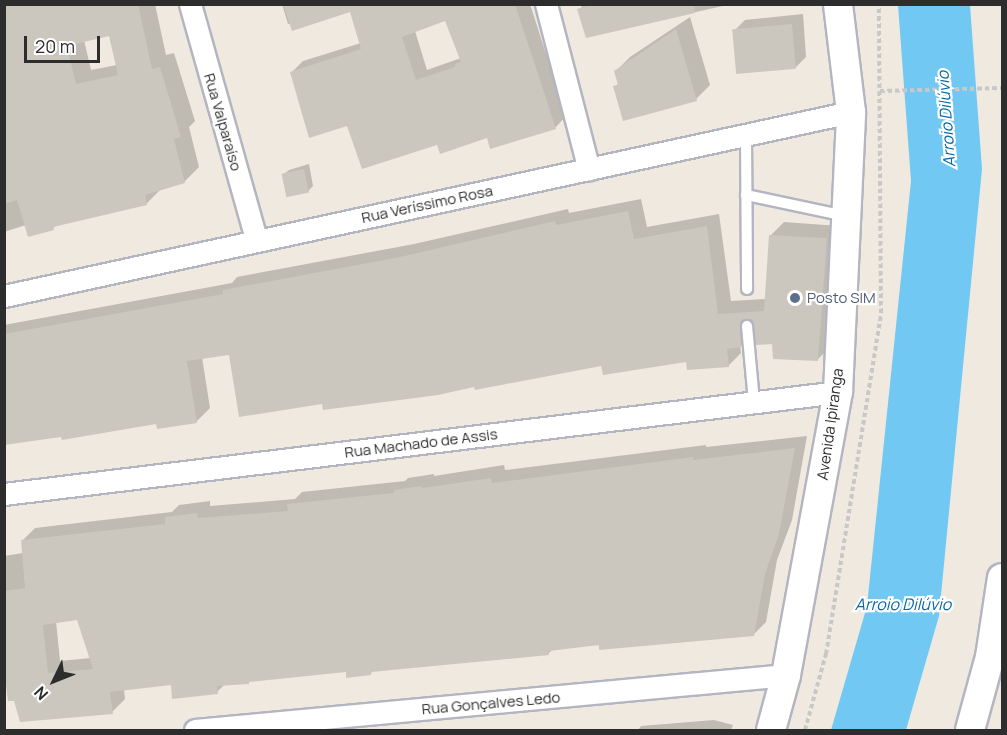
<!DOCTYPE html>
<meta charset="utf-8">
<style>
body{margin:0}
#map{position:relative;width:1007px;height:735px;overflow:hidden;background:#efe9df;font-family:Manrope,sans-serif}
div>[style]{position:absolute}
.water>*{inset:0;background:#71c9f3}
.shadow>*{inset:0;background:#0003}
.building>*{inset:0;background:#cbc7be;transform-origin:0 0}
.path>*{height:4px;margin-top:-2px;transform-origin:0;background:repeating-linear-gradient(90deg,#c8c8c8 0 4.5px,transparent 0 7.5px)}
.roads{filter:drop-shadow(2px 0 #b3b5c1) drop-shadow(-2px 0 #b3b5c1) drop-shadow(0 2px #b3b5c1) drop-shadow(0 -2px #b3b5c1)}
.service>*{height:10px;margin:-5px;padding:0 5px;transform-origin:5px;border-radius:5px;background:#fff}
.minor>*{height:21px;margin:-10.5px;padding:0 10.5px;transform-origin:10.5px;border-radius:10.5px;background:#fff}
.secondary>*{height:28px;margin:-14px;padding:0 14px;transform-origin:14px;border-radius:14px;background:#fff}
.dots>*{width:16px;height:16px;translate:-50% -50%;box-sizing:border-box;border:3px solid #fff;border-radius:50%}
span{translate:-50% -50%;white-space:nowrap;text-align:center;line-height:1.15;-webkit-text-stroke:4.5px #fff;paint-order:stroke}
.street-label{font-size:15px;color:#2d2d2d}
.service-label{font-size:15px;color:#4e5e75}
.left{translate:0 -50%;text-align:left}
.water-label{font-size:16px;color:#0967a5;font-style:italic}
.frame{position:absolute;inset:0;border:6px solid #2d2d2d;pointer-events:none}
.north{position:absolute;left:24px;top:651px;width:60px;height:60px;-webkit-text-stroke:4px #fff;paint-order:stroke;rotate:227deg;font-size:16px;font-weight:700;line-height:24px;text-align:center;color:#2d2d2d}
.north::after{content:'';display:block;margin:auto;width:21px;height:27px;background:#2d2d2d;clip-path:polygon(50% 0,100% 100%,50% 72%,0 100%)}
.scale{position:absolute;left:24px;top:36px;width:76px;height:27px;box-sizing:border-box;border:3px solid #2d2d2d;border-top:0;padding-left:8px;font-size:18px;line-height:21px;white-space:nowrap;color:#2d2d2d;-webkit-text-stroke:4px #fff;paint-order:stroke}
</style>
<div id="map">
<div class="water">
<div style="clip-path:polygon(898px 5px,970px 5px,982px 169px,939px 616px,906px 730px,831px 730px,867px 606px,911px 181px)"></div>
</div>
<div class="shadow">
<div style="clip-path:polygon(evenodd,4px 4px,155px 4px,166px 55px,174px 53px,195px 121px,189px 127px,199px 167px,184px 182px,161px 189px,146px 204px,57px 225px,53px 228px,26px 225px,4px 232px,4px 4px,110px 34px,117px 65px,91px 70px,84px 40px,110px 34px)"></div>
<div style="clip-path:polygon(evenodd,282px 4px,530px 4px,566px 116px,555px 128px,438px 144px,348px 124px,291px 73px,303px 61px,361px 43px,351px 10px,288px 24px,282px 4px,445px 19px,461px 58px,427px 70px,415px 31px,445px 19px)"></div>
<div style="clip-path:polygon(584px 4px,732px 4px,587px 36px,579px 10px)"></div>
<div style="clip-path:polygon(803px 14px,806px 57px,795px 68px,734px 31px,745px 20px)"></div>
<div style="clip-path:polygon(690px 17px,710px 85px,696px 99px,615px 87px,619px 83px,616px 71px,630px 57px)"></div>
<div style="clip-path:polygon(309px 164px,313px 186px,308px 191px,283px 175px,289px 170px)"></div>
<div style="clip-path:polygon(641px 199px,647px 227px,719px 214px,731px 301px,766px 299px,771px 235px,784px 222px,839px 226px,830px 347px,817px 360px,773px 342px,756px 331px,740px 346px,741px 353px,728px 366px,687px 360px,602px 364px,476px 385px,323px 402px,230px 353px,202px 357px,210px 408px,197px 421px,157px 422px,4px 443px,4px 325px,232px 283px,237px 277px,414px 244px,568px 209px,569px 213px)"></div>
<div style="clip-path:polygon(evenodd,807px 436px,792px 520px,777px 560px,766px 622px,753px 635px,600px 644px,553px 649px,549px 653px,374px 670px,371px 673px,347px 670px,251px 680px,225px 684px,217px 692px,172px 683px,124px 689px,125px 699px,112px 712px,4px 667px,4px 556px,23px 553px,22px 541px,35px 528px,172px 512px,179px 505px,210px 501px,210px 506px,295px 499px,302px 492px,405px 481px,408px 478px,434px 474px,434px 476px,504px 465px,505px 470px,706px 445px,706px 447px,807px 436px,78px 618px,91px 658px,60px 661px,56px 621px,78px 618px)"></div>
<div style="clip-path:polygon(714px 720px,733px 725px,731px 730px,628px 730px,638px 730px,641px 726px)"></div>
</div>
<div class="building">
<div style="clip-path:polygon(evenodd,4px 4px,138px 4px,152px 69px,160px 67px,181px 137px,174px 139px,185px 183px,145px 195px,147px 205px,53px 227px,54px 230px,28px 237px,17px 200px,4px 204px,4px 4px,109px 36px,118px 75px,76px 84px,67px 46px,109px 36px)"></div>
<div style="clip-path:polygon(evenodd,283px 4px,515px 4px,556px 129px,490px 149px,487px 138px,440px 154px,437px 145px,362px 169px,347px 126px,309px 138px,290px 72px,361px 49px,350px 12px,292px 31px,283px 4px,445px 21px,461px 62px,455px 64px,455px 67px,416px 80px,402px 37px,445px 21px)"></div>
<div style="clip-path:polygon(595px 4px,694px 4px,695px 13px,586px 38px,577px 9px)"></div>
<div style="left:792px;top:24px;width:45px;height:60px;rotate:85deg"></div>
<div style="clip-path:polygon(676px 29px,697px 101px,623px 121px,613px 86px,618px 85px,614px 71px)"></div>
<div style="left:304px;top:169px;width:24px;height:23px;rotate:78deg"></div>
<div style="clip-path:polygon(628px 211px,634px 239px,707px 226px,718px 314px,764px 311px,769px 235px,827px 238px,818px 361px,773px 359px,772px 344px,756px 345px,753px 322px,746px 319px,740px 326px,741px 347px,727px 349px,729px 367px,687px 370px,686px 362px,603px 375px,601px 366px,475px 390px,474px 387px,438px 395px,323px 410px,322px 404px,239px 417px,229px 355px,187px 361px,197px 423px,157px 429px,156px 424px,62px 440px,61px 437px,4px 445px,4px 334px,223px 294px,223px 290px,400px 257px,555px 221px,556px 225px)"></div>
<div style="clip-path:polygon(evenodd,795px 448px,779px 534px,765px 574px,754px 636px,599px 650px,599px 645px,549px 651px,549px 655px,371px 672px,371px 675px,346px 678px,346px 672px,249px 682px,249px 684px,217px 686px,218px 694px,172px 699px,171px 685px,110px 692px,113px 714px,20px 722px,14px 701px,8px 701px,4px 669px,4px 591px,25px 588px,21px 540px,165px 524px,165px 517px,197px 513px,198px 518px,288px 511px,287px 504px,394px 493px,394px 490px,421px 486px,422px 488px,491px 478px,492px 483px,693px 457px,693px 460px,795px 448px,77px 620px,93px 669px,48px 673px,43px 625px,77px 620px)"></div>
</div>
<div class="path">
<div style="left:880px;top:91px;width:122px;rotate:-1.4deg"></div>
<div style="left:805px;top:730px;width:79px;rotate:-74.6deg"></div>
<div style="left:826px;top:654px;width:345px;rotate:-80.8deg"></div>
<div style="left:881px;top:313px;width:309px;rotate:-90.4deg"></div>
</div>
<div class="roads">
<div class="service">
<div style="left:746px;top:135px;width:154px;rotate:89.6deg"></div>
<div style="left:746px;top:195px;width:102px;rotate:11.9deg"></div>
<div style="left:747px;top:326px;width:76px;rotate:84.7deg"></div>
</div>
<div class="minor">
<div style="left:190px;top:4px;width:244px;rotate:74.3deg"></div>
<div style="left:546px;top:4px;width:171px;rotate:75.5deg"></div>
<div style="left:4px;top:296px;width:867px;rotate:-12.26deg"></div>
<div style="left:4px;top:494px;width:840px;rotate:-6.97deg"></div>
<div style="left:195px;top:730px;width:594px;rotate:-5.32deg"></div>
</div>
<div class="secondary">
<div style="left:771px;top:730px;width:57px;rotate:-74.7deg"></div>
<div style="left:786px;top:675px;width:288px;rotate:-79.6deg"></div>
<div style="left:838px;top:392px;width:280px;rotate:-87.3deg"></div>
<div style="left:851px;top:112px;width:109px;rotate:-96.9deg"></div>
<div style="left:970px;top:730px;width:76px;rotate:-74.7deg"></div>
<div style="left:990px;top:657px;width:80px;rotate:-81.4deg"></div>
</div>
</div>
<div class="dots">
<div style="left:795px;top:298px;background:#5c6f8a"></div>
</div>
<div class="street-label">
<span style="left:223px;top:122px;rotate:74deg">Rua Valparaíso</span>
<span style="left:427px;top:204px;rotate:-12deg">Rua Veríssimo Rosa</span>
<span style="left:830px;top:424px;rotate:-82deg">Avenida Ipiranga</span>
<span style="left:421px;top:443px;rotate:-7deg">Rua Machado de Assis</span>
<span style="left:491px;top:703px;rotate:-5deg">Rua Gonçalves Ledo</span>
</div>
<div class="service-label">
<span class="left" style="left:807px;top:298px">Posto SIM</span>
</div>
<div class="water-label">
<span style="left:946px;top:119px;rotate:-94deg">Arroio Dilúvio</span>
<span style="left:903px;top:604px">Arroio Dilúvio</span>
</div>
<div class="frame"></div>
<div class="north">N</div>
<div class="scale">20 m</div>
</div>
